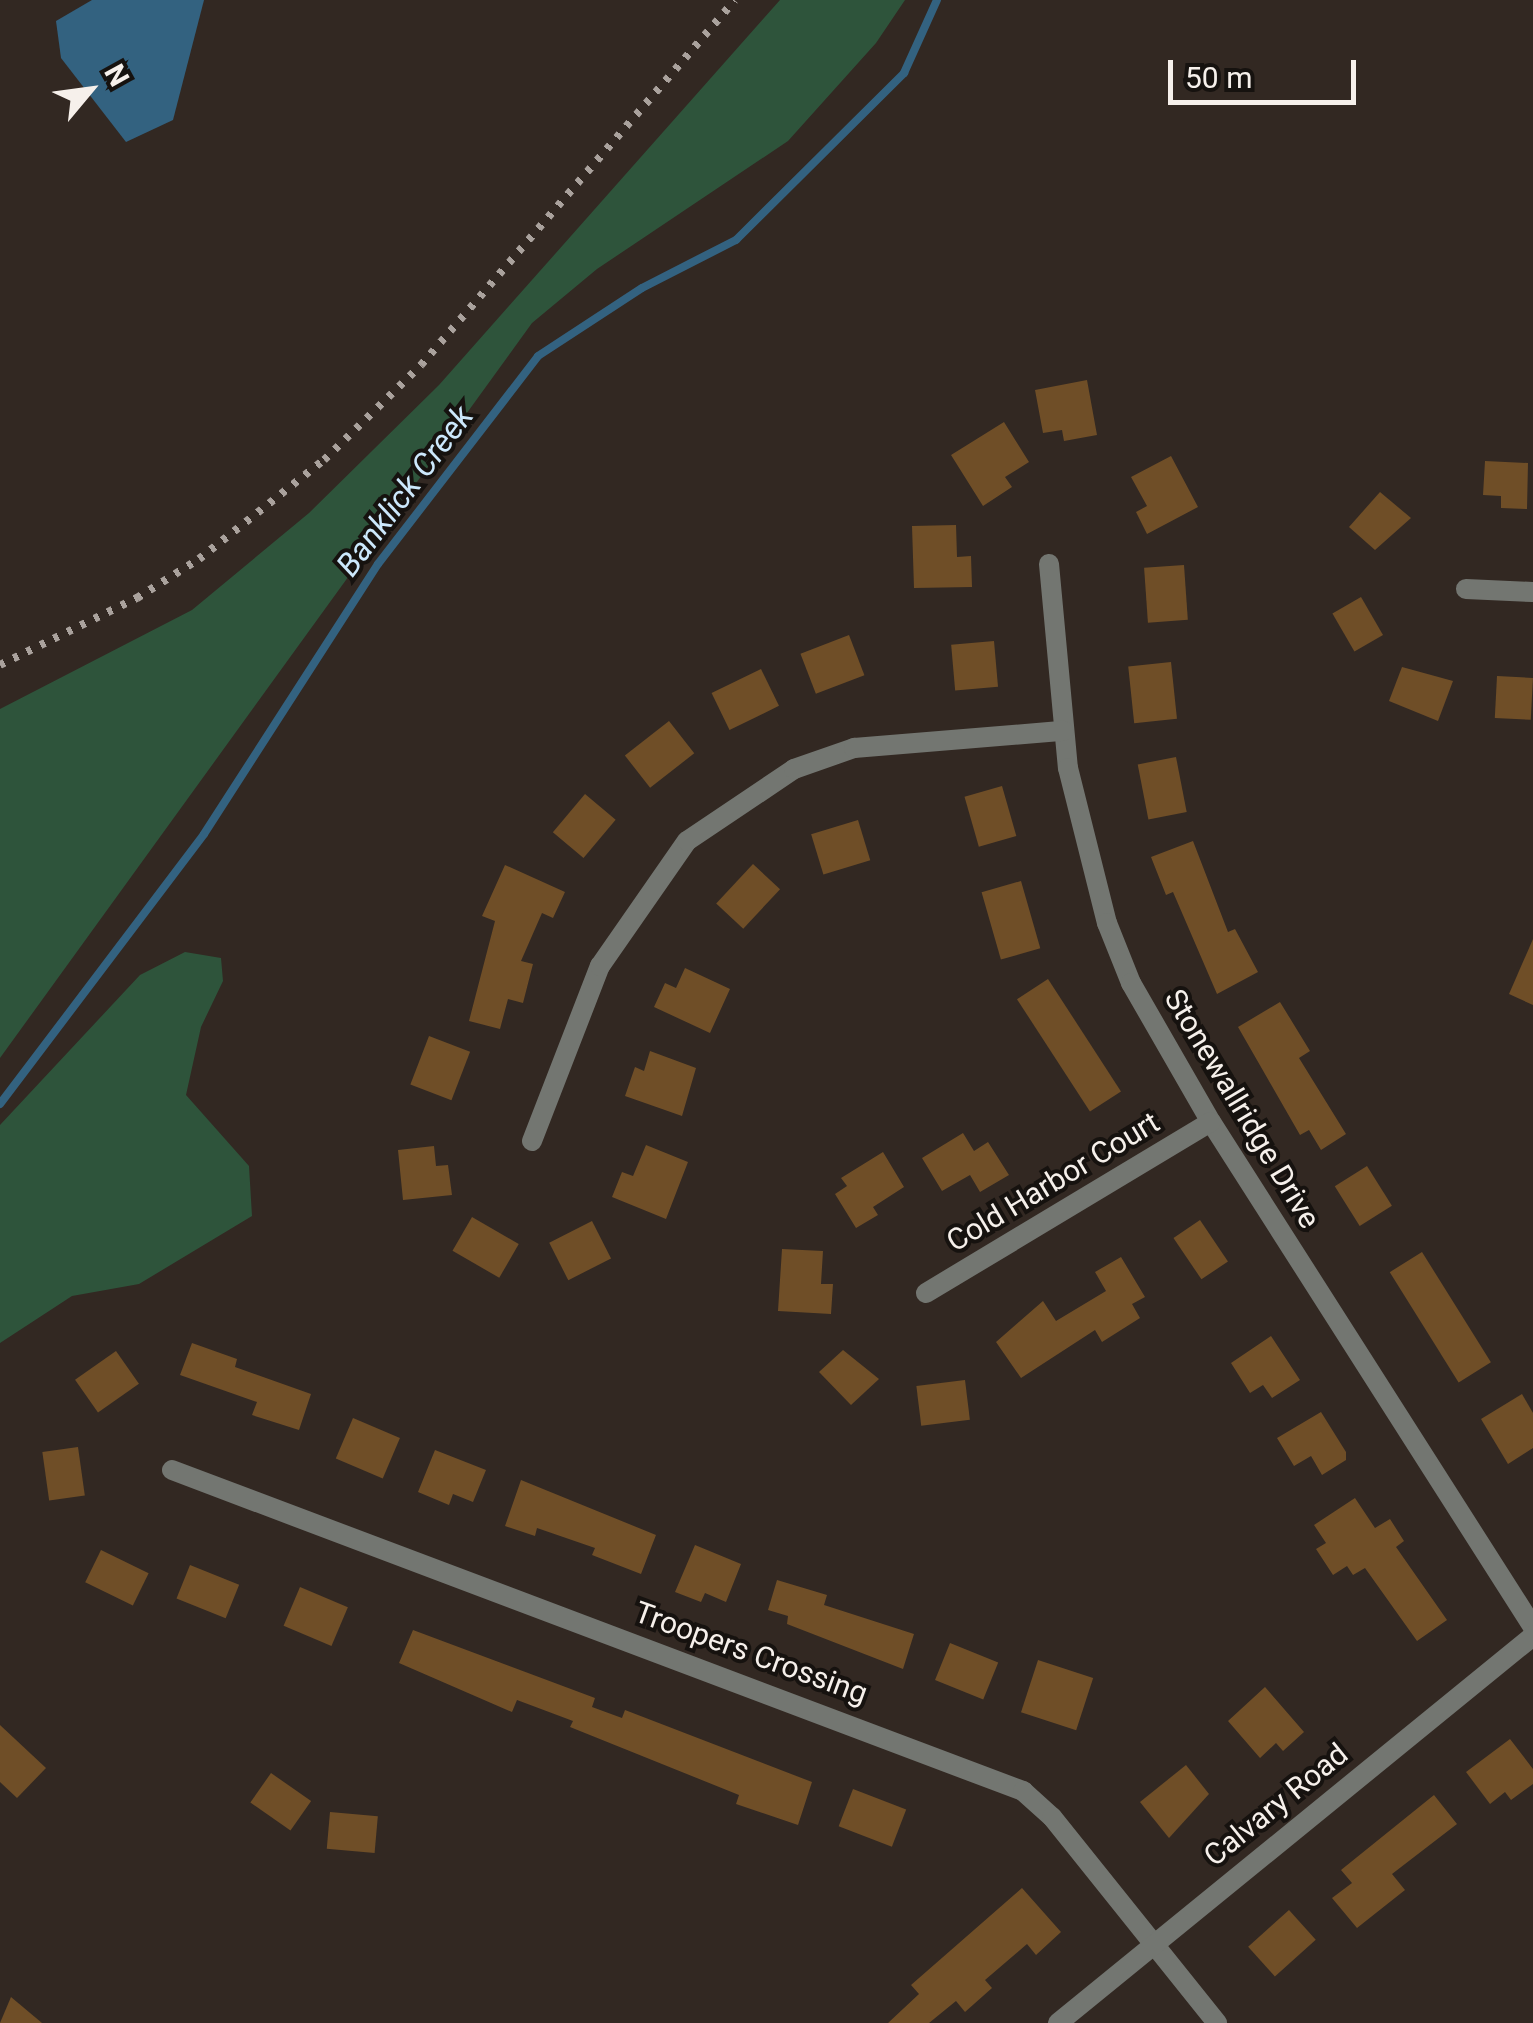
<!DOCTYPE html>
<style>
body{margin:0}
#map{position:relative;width:1533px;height:2023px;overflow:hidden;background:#322822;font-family:Roboto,sans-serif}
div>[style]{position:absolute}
.green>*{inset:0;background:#2e543b}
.water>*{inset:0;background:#336280}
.stream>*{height:8px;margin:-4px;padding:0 4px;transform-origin:4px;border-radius:4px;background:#336280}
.building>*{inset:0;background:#6f4e27;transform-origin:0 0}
.minor>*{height:20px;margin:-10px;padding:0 10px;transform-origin:10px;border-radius:10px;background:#737671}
.rail>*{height:8px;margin-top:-4px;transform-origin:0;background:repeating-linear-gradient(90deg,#aaa29d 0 5px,transparent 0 15px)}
span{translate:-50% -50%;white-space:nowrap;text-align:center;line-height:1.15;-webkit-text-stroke:8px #16120f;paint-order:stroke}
.street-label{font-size:30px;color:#f6f0eb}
.water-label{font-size:32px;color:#cce8fc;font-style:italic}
.north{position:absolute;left:40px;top:40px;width:100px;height:100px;-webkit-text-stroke:8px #16120f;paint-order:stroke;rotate:61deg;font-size:28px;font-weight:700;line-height:40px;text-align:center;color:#f6f0eb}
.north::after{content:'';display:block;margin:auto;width:35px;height:45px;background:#f6f0eb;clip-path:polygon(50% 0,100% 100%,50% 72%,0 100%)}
.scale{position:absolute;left:1168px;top:60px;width:188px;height:45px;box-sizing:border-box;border:5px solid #f6f0eb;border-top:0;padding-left:12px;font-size:30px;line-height:35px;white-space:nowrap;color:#f6f0eb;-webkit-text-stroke:8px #16120f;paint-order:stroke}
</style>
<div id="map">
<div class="green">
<div style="clip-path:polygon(780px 0,905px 0,876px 43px,788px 141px,597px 269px,532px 323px,0 1058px,0 709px,192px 610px,309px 513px,439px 385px)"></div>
<div style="clip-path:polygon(185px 952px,221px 958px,223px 981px,201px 1027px,186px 1095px,249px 1166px,252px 1216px,139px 1284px,72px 1296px,0 1343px,0 1125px,140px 975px)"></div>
</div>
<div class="water">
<div style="clip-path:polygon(92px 0,204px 0,173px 120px,126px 142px,61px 58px,56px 21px)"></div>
</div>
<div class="stream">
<div style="left:0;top:1104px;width:338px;rotate:-52.9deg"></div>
<div style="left:204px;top:834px;width:321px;rotate:-57.2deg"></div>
<div style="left:378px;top:564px;width:262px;rotate:-52.4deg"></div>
<div style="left:538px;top:356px;width:124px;rotate:-33.2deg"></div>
<div style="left:642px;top:288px;width:106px;rotate:-27.1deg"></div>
<div style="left:736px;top:240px;width:237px;rotate:-44.8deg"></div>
<div style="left:904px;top:73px;width:80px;rotate:-65.7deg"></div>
</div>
<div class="building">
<div style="clip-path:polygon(1087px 380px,1097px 435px,1064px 441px,1062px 430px,1043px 433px,1035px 390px)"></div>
<div style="clip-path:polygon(1004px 422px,1029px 462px,1005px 477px,1012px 487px,983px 506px,951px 455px)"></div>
<div style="clip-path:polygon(1171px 456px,1198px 507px,1147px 534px,1136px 512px,1147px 506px,1131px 477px)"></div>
<div style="clip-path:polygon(1485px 461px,1528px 463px,1527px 509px,1501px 508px,1501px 496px,1483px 495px)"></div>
<div style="clip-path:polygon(1380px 492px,1411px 518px,1375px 550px,1349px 527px)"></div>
<div style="clip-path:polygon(956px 525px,957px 557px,971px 556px,972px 587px,914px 588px,912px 526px)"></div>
<div style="left:1184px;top:565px;width:55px;height:40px;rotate:86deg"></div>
<div style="left:1361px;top:597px;width:44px;height:33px;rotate:60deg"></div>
<div style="left:849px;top:635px;width:43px;height:52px;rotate:69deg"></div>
<div style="left:994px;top:641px;width:46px;height:43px;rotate:85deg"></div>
<div style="left:1171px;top:662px;width:57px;height:43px;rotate:84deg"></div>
<div style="clip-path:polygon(1402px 667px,1453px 681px,1438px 721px,1389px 701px)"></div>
<div style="left:761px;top:669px;width:41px;height:55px;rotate:64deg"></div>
<div style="left:1497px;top:676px;width:36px;height:42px;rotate:3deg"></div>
<div style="left:669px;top:721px;width:41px;height:56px;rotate:52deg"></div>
<div style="left:1176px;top:757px;width:56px;height:39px;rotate:79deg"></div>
<div style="left:1002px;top:786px;width:52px;height:39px;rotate:74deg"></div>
<div style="left:585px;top:794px;width:40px;height:50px;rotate:40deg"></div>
<div style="left:858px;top:820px;width:42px;height:49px;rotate:73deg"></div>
<div style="clip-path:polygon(1193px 841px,1228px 932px,1235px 929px,1258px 972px,1217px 994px,1173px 892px,1166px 895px,1151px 857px)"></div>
<div style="left:753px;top:864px;width:37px;height:54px;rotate:43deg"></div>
<div style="clip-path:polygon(505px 865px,565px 892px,553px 918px,542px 913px,521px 961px,533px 964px,523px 1003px,508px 999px,500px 1029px,469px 1021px,495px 921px,482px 916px)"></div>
<div style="left:1021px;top:881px;width:70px;height:41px;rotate:74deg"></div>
<div style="clip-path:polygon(1533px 939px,1533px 1005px,1509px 994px)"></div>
<div style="clip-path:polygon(685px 968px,730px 989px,710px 1033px,654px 1007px,665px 983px,676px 988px)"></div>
<div style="left:1048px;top:979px;width:134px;height:37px;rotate:57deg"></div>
<div style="clip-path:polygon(1280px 1002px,1310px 1051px,1299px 1058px,1346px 1134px,1321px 1150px,1309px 1130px,1300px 1135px,1238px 1027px)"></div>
<div style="left:429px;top:1036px;width:44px;height:52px;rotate:21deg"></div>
<div style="clip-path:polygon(650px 1051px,696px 1068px,682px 1116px,625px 1096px,635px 1067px,644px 1071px)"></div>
<div style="clip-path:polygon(963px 1133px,974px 1151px,988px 1142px,1009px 1175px,980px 1192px,970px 1175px,942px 1191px,922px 1158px)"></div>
<div style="clip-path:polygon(646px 1145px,688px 1162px,666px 1219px,612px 1197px,622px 1172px,633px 1176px)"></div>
<div style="clip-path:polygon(434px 1146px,436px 1166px,448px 1165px,452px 1195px,403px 1200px,398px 1150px)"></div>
<div style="clip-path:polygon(883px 1152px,904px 1187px,873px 1207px,878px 1215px,856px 1228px,835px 1194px,847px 1186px,841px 1178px)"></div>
<div style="left:1367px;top:1166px;width:47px;height:38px;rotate:58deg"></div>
<div style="left:472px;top:1217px;width:54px;height:39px;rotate:30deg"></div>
<div style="left:1200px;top:1220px;width:50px;height:32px;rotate:56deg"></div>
<div style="left:592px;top:1221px;width:42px;height:48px;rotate:63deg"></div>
<div style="clip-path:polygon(782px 1249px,823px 1251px,821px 1284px,833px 1284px,831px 1314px,778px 1311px)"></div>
<div style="left:1422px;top:1252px;width:130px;height:38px;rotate:58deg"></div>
<div style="clip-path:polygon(1121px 1257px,1145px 1297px,1132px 1304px,1140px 1318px,1102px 1342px,1095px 1330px,1021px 1378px,996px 1342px,1043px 1301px,1056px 1321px,1106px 1291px,1095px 1272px)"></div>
<div style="clip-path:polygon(1271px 1336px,1300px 1380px,1272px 1398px,1263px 1385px,1250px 1393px,1231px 1363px)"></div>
<div style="clip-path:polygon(192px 1343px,237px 1359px,235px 1367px,311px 1394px,299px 1430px,252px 1415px,257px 1402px,180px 1375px)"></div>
<div style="clip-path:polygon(843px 1350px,879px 1379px,851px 1405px,819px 1372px)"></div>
<div style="left:116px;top:1351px;width:40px;height:50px;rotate:55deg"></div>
<div style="left:965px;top:1380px;width:40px;height:49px;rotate:83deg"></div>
<div style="clip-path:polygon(1522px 1394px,1533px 1413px,1533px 1448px,1508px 1464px,1481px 1419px)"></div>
<div style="clip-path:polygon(1321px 1412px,1346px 1452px,1346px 1460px,1322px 1475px,1311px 1456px,1294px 1466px,1277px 1438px)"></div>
<div style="left:353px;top:1418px;width:51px;height:44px;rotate:23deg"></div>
<div style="left:78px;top:1447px;width:49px;height:36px;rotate:82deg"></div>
<div style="clip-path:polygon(435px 1450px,486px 1470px,473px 1502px,453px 1494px,449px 1505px,418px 1492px)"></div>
<div style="clip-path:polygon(521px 1480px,656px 1535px,641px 1574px,592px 1555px,595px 1548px,537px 1528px,535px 1536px,505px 1526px)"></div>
<div style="clip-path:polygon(1355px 1498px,1375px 1528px,1390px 1519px,1404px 1541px,1396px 1547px,1447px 1620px,1417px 1641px,1365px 1568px,1353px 1575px,1347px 1566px,1333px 1575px,1316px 1549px,1326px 1543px,1314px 1525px)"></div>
<div style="clip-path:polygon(695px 1545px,741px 1564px,726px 1602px,705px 1593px,701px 1602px,675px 1592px)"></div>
<div style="left:101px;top:1550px;width:53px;height:36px;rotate:26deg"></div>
<div style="left:190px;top:1565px;width:53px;height:36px;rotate:22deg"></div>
<div style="clip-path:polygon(777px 1580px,827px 1595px,824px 1605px,914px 1634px,903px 1669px,787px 1624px,788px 1616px,768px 1610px)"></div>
<div style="left:300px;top:1587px;width:52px;height:42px;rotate:23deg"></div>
<div style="clip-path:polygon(413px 1630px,595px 1698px,592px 1707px,622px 1718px,625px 1710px,812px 1782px,798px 1825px,736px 1804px,739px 1795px,570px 1727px,573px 1721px,517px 1700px,512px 1712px,399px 1663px)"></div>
<div style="left:950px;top:1643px;width:52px;height:40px;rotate:22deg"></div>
<div style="left:1038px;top:1660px;width:58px;height:55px;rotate:18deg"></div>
<div style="clip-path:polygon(1265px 1687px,1304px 1732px,1283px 1751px,1276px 1743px,1260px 1758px,1228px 1721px)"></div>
<div style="clip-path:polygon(0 1725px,46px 1768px,17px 1798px,0 1782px)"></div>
<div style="clip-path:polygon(1510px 1739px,1533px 1769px,1533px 1784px,1511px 1800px,1505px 1792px,1490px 1804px,1466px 1772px)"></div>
<div style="clip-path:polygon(1186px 1765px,1209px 1794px,1169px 1838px,1140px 1802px)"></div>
<div style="left:271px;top:1773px;width:49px;height:36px;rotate:35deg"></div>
<div style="left:853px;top:1789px;width:57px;height:40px;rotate:21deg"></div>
<div style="clip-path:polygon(1434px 1795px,1457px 1824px,1392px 1874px,1405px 1890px,1357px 1928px,1332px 1898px,1352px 1883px,1341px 1870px)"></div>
<div style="left:330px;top:1812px;width:48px;height:37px;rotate:5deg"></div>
<div style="clip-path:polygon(1022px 1888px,1061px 1932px,1036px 1955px,1027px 1944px,985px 1980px,992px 1988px,965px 2012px,956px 2001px,929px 2023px,888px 2023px,919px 1994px,911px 1985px)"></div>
<div style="left:1289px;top:1910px;width:40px;height:55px;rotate:48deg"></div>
<div style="clip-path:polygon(11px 1997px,42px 2023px,0 2023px)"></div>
</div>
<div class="minor">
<div style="left:1049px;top:564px;width:205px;rotate:84.7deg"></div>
<div style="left:1068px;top:768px;width:160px;rotate:75.9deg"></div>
<div style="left:1107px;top:923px;width:65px;rotate:68.2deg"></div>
<div style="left:1131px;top:983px;width:160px;rotate:60.1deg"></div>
<div style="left:1211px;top:1122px;width:599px;rotate:57.48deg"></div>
<div style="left:1466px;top:589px;width:67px;rotate:2.6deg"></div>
<div style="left:532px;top:1141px;width:188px;rotate:-68.8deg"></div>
<div style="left:600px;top:966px;width:152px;rotate:-55.2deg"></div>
<div style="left:687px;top:841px;width:129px;rotate:-33.9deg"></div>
<div style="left:794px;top:769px;width:64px;rotate:-19.3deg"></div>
<div style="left:854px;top:748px;width:210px;rotate:-4.7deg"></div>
<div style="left:926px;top:1293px;width:332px;rotate:-31deg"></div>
<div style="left:172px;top:1470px;width:910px;rotate:20.67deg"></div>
<div style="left:1023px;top:1791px;width:39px;rotate:42deg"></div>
<div style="left:1052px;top:1817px;width:264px;rotate:51.3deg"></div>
<div style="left:1058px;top:2023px;width:613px;rotate:-39.17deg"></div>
</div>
<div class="rail">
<div style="left:0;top:665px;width:153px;rotate:-26.1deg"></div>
<div style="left:137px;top:598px;width:73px;rotate:-32.2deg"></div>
<div style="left:199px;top:559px;width:159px;rotate:-38.4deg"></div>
<div style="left:324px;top:460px;width:136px;rotate:-44.4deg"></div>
<div style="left:421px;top:365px;width:481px;rotate:-49.3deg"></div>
</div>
<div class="street-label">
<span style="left:1242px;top:1109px;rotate:59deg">Stonewallridge Drive</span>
<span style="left:1053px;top:1182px;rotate:-31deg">Cold Harbor Court</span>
<span style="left:751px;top:1653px;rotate:20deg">Troopers Crossing</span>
<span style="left:1276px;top:1805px;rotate:-39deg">Calvary Road</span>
</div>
<div class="water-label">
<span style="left:405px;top:491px;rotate:-53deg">Banklick Creek</span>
</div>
<div class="north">N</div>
<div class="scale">50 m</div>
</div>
